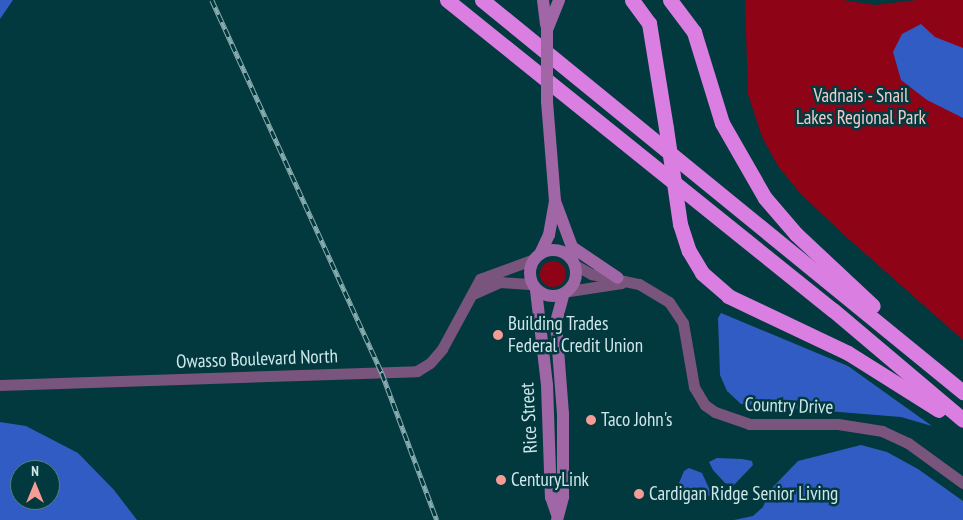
<!DOCTYPE html>
<style>
body{margin:0}
#map{position:relative;width:963px;height:520px;overflow:hidden;background:#02393e;font-family:"PT Sans Narrow",sans-serif}
div>[style]{position:absolute}
.green>*{inset:0;background:#8f0317}
.round{border-radius:50%}
.water>*{inset:0;background:#315cc3}
.tertiary>*{height:11px;margin:-5.5px;padding:0 5.5px;transform-origin:5.5px;border-radius:5.5px;background:#79547c}
.secondary>*{height:12px;margin:-6px;padding:0 6px;transform-origin:6px;border-radius:6px;background:#a066a5}
.secondary>.ring{margin:-6px;padding:0;box-sizing:content-box;background:none;border:12px solid #a066a5;border-radius:50%}
.motorway>*{height:15px;margin:-7.5px;padding:0 7.5px;transform-origin:7.5px;border-radius:7.5px;background:#da7ee2}
.rail>*{height:4.5px;margin-top:-2.25px;transform-origin:0;background:repeating-linear-gradient(90deg,#02393e 0 8px,#89acaf 0 16px);box-sizing:border-box;border-block:1px solid #89acaf}
.secondary-bridge>*{height:12px;margin:-6px;padding:0 6px;transform-origin:6px;border-radius:6px;background:#a066a5}
.motorway-bridge>*{height:15px;margin:-7.5px;padding:0 7.5px;transform-origin:7.5px;border-radius:7.5px;background:#da7ee2}
.dots>*{width:14px;height:14px;translate:-50% -50%;box-sizing:border-box;border:2px solid #02393e;border-radius:50%}
span{translate:-50% -50%;white-space:nowrap;text-align:center;line-height:1.15;-webkit-text-stroke:5px #02393e;paint-order:stroke}
.park-label{font-size:19px;color:#efccc9}
.poi-label{font-size:19px;color:#cfe7ea}
.left{translate:0 -50%;text-align:left}
.street-label{font-size:19px;color:#cfe7ea}
.north{position:absolute;left:10px;top:460px;width:50px;height:50px;box-sizing:border-box;background:#02393e;border:1px solid #547f83;border-radius:50%;rotate:0deg;font-size:14px;font-weight:700;line-height:20px;text-align:center;color:#cfe7ea}
.north::after{content:'';display:block;margin:auto;width:18px;height:22px;background:#f59c95;clip-path:polygon(50% 0,100% 100%,50% 72%,0 100%)}
</style>
<div id="map">
<div class="green">
<div style="clip-path:polygon(745px 0,843px 0,875px 5px,917px 0,963px 0,963px 340px,843px 234px,800px 193px,778px 166px,762px 137px,748px 94px)"></div>
<div class="round" style="left:540px;top:261px;width:26px;height:26px"></div>
</div>
<div class="water">
<div style="clip-path:polygon(0 0,13px 0,0 19px)"></div>
<div style="clip-path:polygon(921px 24px,935px 37px,963px 48px,963px 118px,927px 100px,901px 80px,893px 52px,902px 34px)"></div>
<div style="clip-path:polygon(721px 313px,848px 366px,932px 426px,901px 417px,741px 404px,727px 391px,720px 375px,718px 318px)"></div>
<div style="clip-path:polygon(evenodd,0 422px,26px 426px,78px 453px,114px 490px,137px 520px,0 520px,0 422px,20px 470px,50px 470px,50px 500px,20px 500px,20px 470px)"></div>
<div style="clip-path:polygon(861px 445px,887px 452px,918px 469px,963px 501px,963px 520px,734px 520px,753px 516px,763px 507px,770px 490px,798px 461px)"></div>
<div style="clip-path:polygon(717px 458px,742px 459px,752px 461px,753px 465px,733px 486px,725px 483px,713px 470px,709px 462px)"></div>
<div style="clip-path:polygon(689px 468px,702px 473px,712px 495px,698px 499px,684px 492px,679px 483px,684px 471px)"></div>
</div>
<div class="tertiary">
<div style="left:575px;top:265px;width:18px;rotate:29deg"></div>
<div style="left:591px;top:274px;width:49px;rotate:11.8deg"></div>
<div style="left:639px;top:284px;width:35px;rotate:31deg"></div>
<div style="left:669px;top:302px;width:25px;rotate:56deg"></div>
<div style="left:683px;top:323px;width:65px;rotate:80.2deg"></div>
<div style="left:694px;top:387px;width:21px;rotate:59deg"></div>
<div style="left:705px;top:405px;width:12px;rotate:35deg"></div>
<div style="left:715px;top:412px;width:36px;rotate:19deg"></div>
<div style="left:749px;top:424px;width:89px"></div>
<div style="left:838px;top:424px;width:45px;rotate:9deg"></div>
<div style="left:882px;top:431px;width:29px;rotate:25deg"></div>
<div style="left:908px;top:443px;width:68px;rotate:36deg"></div>
<div style="left:569px;top:291px;width:53px;rotate:-8.7deg"></div>
<div style="left:473px;top:294px;width:30px;rotate:-24deg"></div>
<div style="left:500px;top:282px;width:32px;rotate:4deg"></div>
<div style="left:0;top:385px;width:417px;rotate:-1.9deg"></div>
<div style="left:417px;top:371px;width:15px;rotate:-32deg"></div>
<div style="left:430px;top:363px;width:18px;rotate:-49deg"></div>
<div style="left:442px;top:349px;width:80px;rotate:-61.5deg"></div>
<div style="left:480px;top:279px;width:58px;rotate:-20.3deg"></div>
</div>
<div class="secondary">
<div style="left:543px;top:0;width:25px;rotate:83deg"></div>
<div style="left:547px;top:30px;width:32px;rotate:-68deg"></div>
<div style="left:555px;top:201px;width:49px;rotate:69.7deg"></div>
<div style="left:572px;top:247px;width:12px;rotate:90deg"></div>
<div style="left:572px;top:247px;width:55px;rotate:34deg"></div>
<div class="ring" style="left:530px;top:250px;width:34px;height:34px"></div>
<div style="left:540px;top:254px;width:21px;rotate:-65deg"></div>
<div style="left:549px;top:235px;width:35px;rotate:-80deg"></div>
<div style="left:555px;top:201px;width:100px;rotate:-94.6deg"></div>
<div style="left:536px;top:290px;width:96px;rotate:83.4deg"></div>
<div style="left:547px;top:385px;width:112px;rotate:88deg"></div>
<div style="left:551px;top:497px;width:18px;rotate:71deg"></div>
<div style="left:557px;top:520px;width:24px;rotate:-75deg"></div>
<div style="left:563px;top:497px;width:83px;rotate:-90deg"></div>
<div style="left:563px;top:414px;width:92px;rotate:-94.4deg"></div>
<div style="left:556px;top:322px;width:28px;rotate:-75deg"></div>
</div>
<div class="motorway">
<div style="left:447px;top:0;width:495px;rotate:38.8deg"></div>
<div style="left:833px;top:310px;width:170px;rotate:40.2deg"></div>
<div style="left:482px;top:0;width:621px;rotate:39.18deg"></div>
<div style="left:632px;top:0;width:29px;rotate:54deg"></div>
<div style="left:649px;top:23px;width:106px;rotate:80.8deg"></div>
<div style="left:670px;top:0;width:40px;rotate:53deg"></div>
<div style="left:694px;top:32px;width:95px;rotate:72.9deg"></div>
<div style="left:722px;top:123px;width:86px;rotate:60.2deg"></div>
<div style="left:765px;top:198px;width:48px;rotate:49.3deg"></div>
<div style="left:796px;top:234px;width:105px;rotate:43.1deg"></div>
<div style="left:680px;top:224px;width:28px;rotate:72deg"></div>
<div style="left:689px;top:251px;width:26px;rotate:59deg"></div>
<div style="left:702px;top:273px;width:35px;rotate:41deg"></div>
<div style="left:728px;top:296px;width:133px;rotate:25.4deg"></div>
<div style="left:848px;top:353px;width:107px;rotate:32.1deg"></div>
</div>
<div class="rail">
<div style="left:212px;top:0;width:410px;rotate:65.5deg"></div>
<div style="left:382px;top:373px;width:157px;rotate:69.5deg"></div>
</div>
<div class="secondary-bridge">
<div style="left:547px;top:101px;width:71px;rotate:-90deg"></div>
</div>
<div class="motorway-bridge">
<div style="left:666px;top:128px;width:97px;rotate:81.7deg"></div>
</div>
<div class="dots">
<div style="left:498px;top:335px;background:#f59c95"></div>
<div style="left:591px;top:420px;background:#f59c95"></div>
<div style="left:501px;top:480px;background:#f59c95"></div>
<div style="left:639px;top:494px;background:#f59c95"></div>
</div>
<div class="park-label">
<span style="left:861px;top:107px">Vadnais - Snail<br>Lakes Regional Park</span>
</div>
<div class="poi-label">
<span class="left" style="left:508px;top:335px">Building Trades<br>Federal Credit Union</span>
<span class="left" style="left:601px;top:420px">Taco John's</span>
<span class="left" style="left:511px;top:480px">CenturyLink</span>
<span class="left" style="left:649px;top:494px">Cardigan Ridge Senior Living</span>
</div>
<div class="street-label">
<span style="left:257px;top:359px;rotate:-2deg">Owasso Boulevard North</span>
<span style="left:789px;top:406px;rotate:2deg">Country Drive</span>
<span style="left:529px;top:418px;rotate:-93deg">Rice Street</span>
</div>
<div class="north">N</div>
</div>
